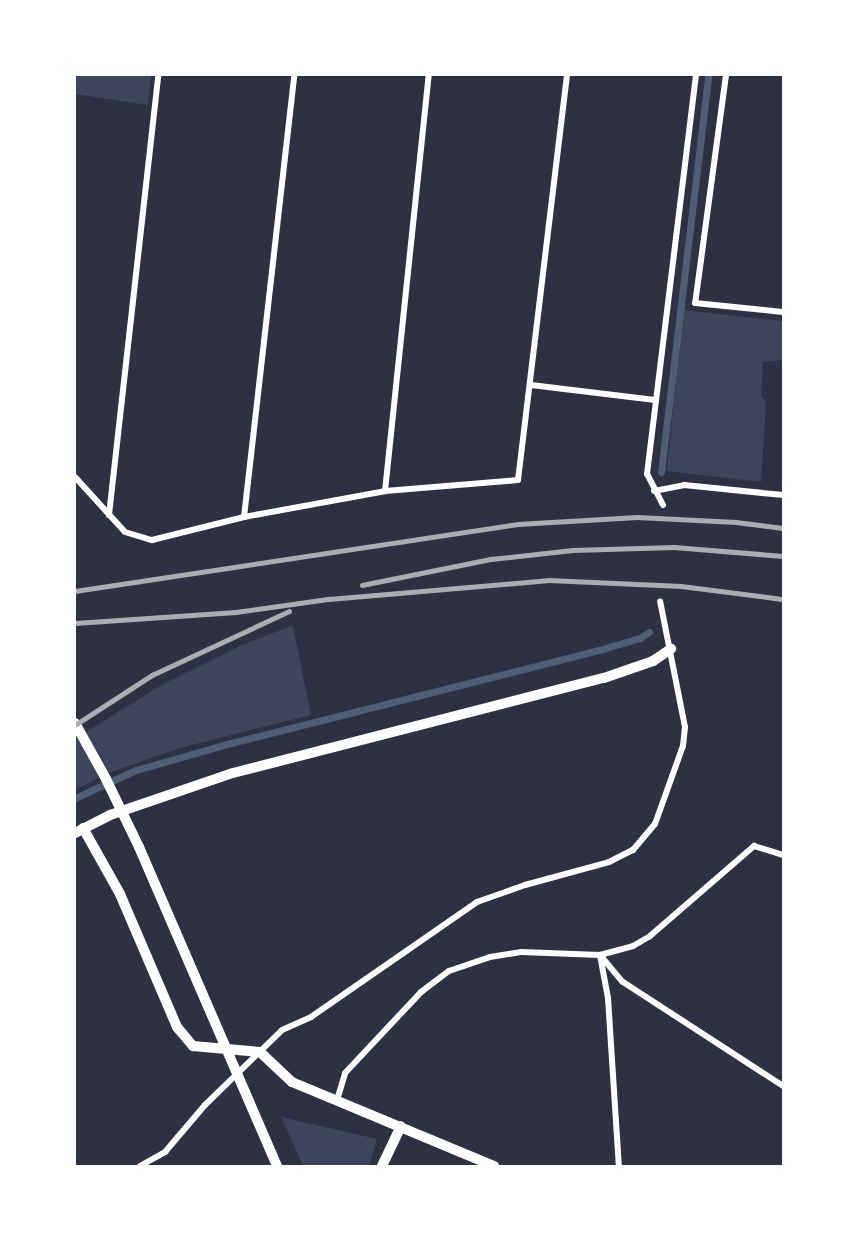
<!DOCTYPE html>
<style>
body{margin:0}
#map{position:relative;width:858px;height:1241px;overflow:hidden;background:#2d3142;font-family:"DM Sans",sans-serif}
div>[style]{position:absolute}
.green>*{inset:0;background:#3c4559}
.stream>*{height:7px;margin:-3.5px;padding:0 3.5px;transform-origin:3.5px;border-radius:3.5px;background:#4f5d75}
.minor>*{height:6px;margin:-3px;padding:0 3px;transform-origin:3px;border-radius:3px;background:#fff}
.tertiary>*{height:10px;margin:-5px;padding:0 5px;transform-origin:5px;border-radius:5px;background:#fff}
.rail>*{height:4.5px;margin:-2.25px;padding:0 2.25px;transform-origin:2.25px;border-radius:2.25px;background:#abadb3}
span{translate:-50% -50%;white-space:nowrap;text-align:center;line-height:1.15;-webkit-text-stroke:4.5px #fff;paint-order:stroke}
.frame{position:absolute;inset:0;border:76px solid #fff;pointer-events:none}
</style>
<div id="map">
<div class="green">
<div style="clip-path:polygon(75px 75px,151px 75px,148px 105px,75px 94px)"></div>
<div style="clip-path:polygon(683px 310px,783px 321px,783px 360px,763px 362px,761px 396px,766px 402px,761px 482px,667px 471px)"></div>
<div style="clip-path:polygon(293px 625px,311px 715px,180px 748px,111px 772px,75px 790px,75px 739px,163px 684px,240px 646px)"></div>
<div style="clip-path:polygon(281px 1117px,377px 1139px,369px 1166px,303px 1166px)"></div>
</div>
<div class="stream">
<div style="left:661px;top:472px;width:400px;rotate:-83.2deg"></div>
<div style="left:75px;top:798px;width:67px;rotate:-24.7deg"></div>
<div style="left:136px;top:770px;width:95px;rotate:-15.9deg"></div>
<div style="left:227px;top:744px;width:384px;rotate:-14.2deg"></div>
<div style="left:599px;top:650px;width:43px;rotate:-16.3deg"></div>
<div style="left:640px;top:638px;width:11px;rotate:-34deg"></div>
</div>
<div class="minor">
<div style="left:726px;top:75px;width:230px;rotate:97.7deg"></div>
<div style="left:695px;top:303px;width:88px;rotate:5.8deg"></div>
<div style="left:531px;top:385px;width:125px;rotate:6.9deg"></div>
<div style="left:75px;top:477px;width:74px;rotate:47.7deg"></div>
<div style="left:125px;top:532px;width:28px;rotate:17deg"></div>
<div style="left:152px;top:540px;width:95px;rotate:-14deg"></div>
<div style="left:244px;top:517px;width:143px;rotate:-10.4deg"></div>
<div style="left:385px;top:491px;width:133px;rotate:-4.7deg"></div>
<div style="left:518px;top:480px;width:408px;rotate:-83.1deg"></div>
<div style="left:385px;top:491px;width:418px;rotate:-84deg"></div>
<div style="left:654px;top:491px;width:31px;rotate:-11deg"></div>
<div style="left:684px;top:485px;width:100px;rotate:5.8deg"></div>
<div style="left:663px;top:505px;width:35px;rotate:-117deg"></div>
<div style="left:647px;top:474px;width:402px;rotate:-83deg"></div>
<div style="left:109px;top:515px;width:443px;rotate:-83.6deg"></div>
<div style="left:244px;top:517px;width:445px;rotate:-83.5deg"></div>
<div style="left:600px;top:955px;width:35px;rotate:50deg"></div>
<div style="left:623px;top:982px;width:191px;rotate:33deg"></div>
<div style="left:600px;top:955px;width:44px;rotate:79.5deg"></div>
<div style="left:608px;top:998px;width:168px;rotate:86.3deg"></div>
<div style="left:337px;top:1100px;width:28px;rotate:-73deg"></div>
<div style="left:345px;top:1073px;width:111px;rotate:-46.8deg"></div>
<div style="left:421px;top:992px;width:35px;rotate:-37deg"></div>
<div style="left:449px;top:971px;width:43px;rotate:-18.9deg"></div>
<div style="left:490px;top:957px;width:31px;rotate:-9deg"></div>
<div style="left:521px;top:952px;width:79px;rotate:2.2deg"></div>
<div style="left:600px;top:955px;width:34px;rotate:-15deg"></div>
<div style="left:633px;top:946px;width:20px;rotate:-30deg"></div>
<div style="left:650px;top:936px;width:138px;rotate:-40.9deg"></div>
<div style="left:754px;top:846px;width:30px;rotate:17deg"></div>
<div style="left:140px;top:1166px;width:29px;rotate:-29deg"></div>
<div style="left:165px;top:1152px;width:62px;rotate:-49.6deg"></div>
<div style="left:205px;top:1105px;width:107px;rotate:-44.2deg"></div>
<div style="left:282px;top:1030px;width:32px;rotate:-24deg"></div>
<div style="left:311px;top:1017px;width:202px;rotate:-34.7deg"></div>
<div style="left:477px;top:902px;width:51px;rotate:-19.5deg"></div>
<div style="left:525px;top:885px;width:87px;rotate:-15.3deg"></div>
<div style="left:609px;top:862px;width:27px;rotate:-27deg"></div>
<div style="left:633px;top:850px;width:34px;rotate:-50deg"></div>
<div style="left:655px;top:824px;width:83px;rotate:-70.3deg"></div>
<div style="left:683px;top:746px;width:19px;rotate:-84deg"></div>
<div style="left:685px;top:727px;width:128px;rotate:-101.2deg"></div>
</div>
<div class="tertiary">
<div style="left:75px;top:723px;width:64px;rotate:61deg"></div>
<div style="left:106px;top:779px;width:76px;rotate:64.1deg"></div>
<div style="left:139px;top:847px;width:348px;rotate:66.6deg"></div>
<div style="left:83px;top:828px;width:76px;rotate:60.7deg"></div>
<div style="left:120px;top:894px;width:145px;rotate:66.8deg"></div>
<div style="left:177px;top:1027px;width:25px;rotate:50deg"></div>
<div style="left:193px;top:1046px;width:67px;rotate:5.1deg"></div>
<div style="left:260px;top:1052px;width:44px;rotate:43.2deg"></div>
<div style="left:292px;top:1082px;width:219px;rotate:22.6deg"></div>
<div style="left:75px;top:833px;width:39px;rotate:-27deg"></div>
<div style="left:110px;top:815px;width:130px;rotate:-18.9deg"></div>
<div style="left:233px;top:773px;width:383px;rotate:-14.4deg"></div>
<div style="left:604px;top:678px;width:52px;rotate:-19.1deg"></div>
<div style="left:653px;top:661px;width:22px;rotate:-34deg"></div>
<div style="left:382px;top:1166px;width:44px;rotate:-64.6deg"></div>
</div>
<div class="rail">
<div style="left:362px;top:585px;width:132px;rotate:-11.4deg"></div>
<div style="left:491px;top:559px;width:82px;rotate:-6.3deg"></div>
<div style="left:573px;top:550px;width:101px;rotate:-1.7deg"></div>
<div style="left:674px;top:547px;width:109px;rotate:4.7deg"></div>
<div style="left:75px;top:591px;width:448px;rotate:-8.6deg"></div>
<div style="left:518px;top:524px;width:119px;rotate:-3.4deg"></div>
<div style="left:637px;top:517px;width:99px;rotate:2.9deg"></div>
<div style="left:736px;top:522px;width:47px;rotate:7.3deg"></div>
<div style="left:75px;top:623px;width:161px;rotate:-3.9deg"></div>
<div style="left:236px;top:612px;width:94px;rotate:-8deg"></div>
<div style="left:329px;top:599px;width:221px;rotate:-4.9deg"></div>
<div style="left:549px;top:580px;width:132px;rotate:2.6deg"></div>
<div style="left:681px;top:586px;width:103px;rotate:7.3deg"></div>
<div style="left:75px;top:725px;width:92px;rotate:-33deg"></div>
<div style="left:152px;top:675px;width:151px;rotate:-25deg"></div>
</div>
<div class="frame"></div>
</div>
